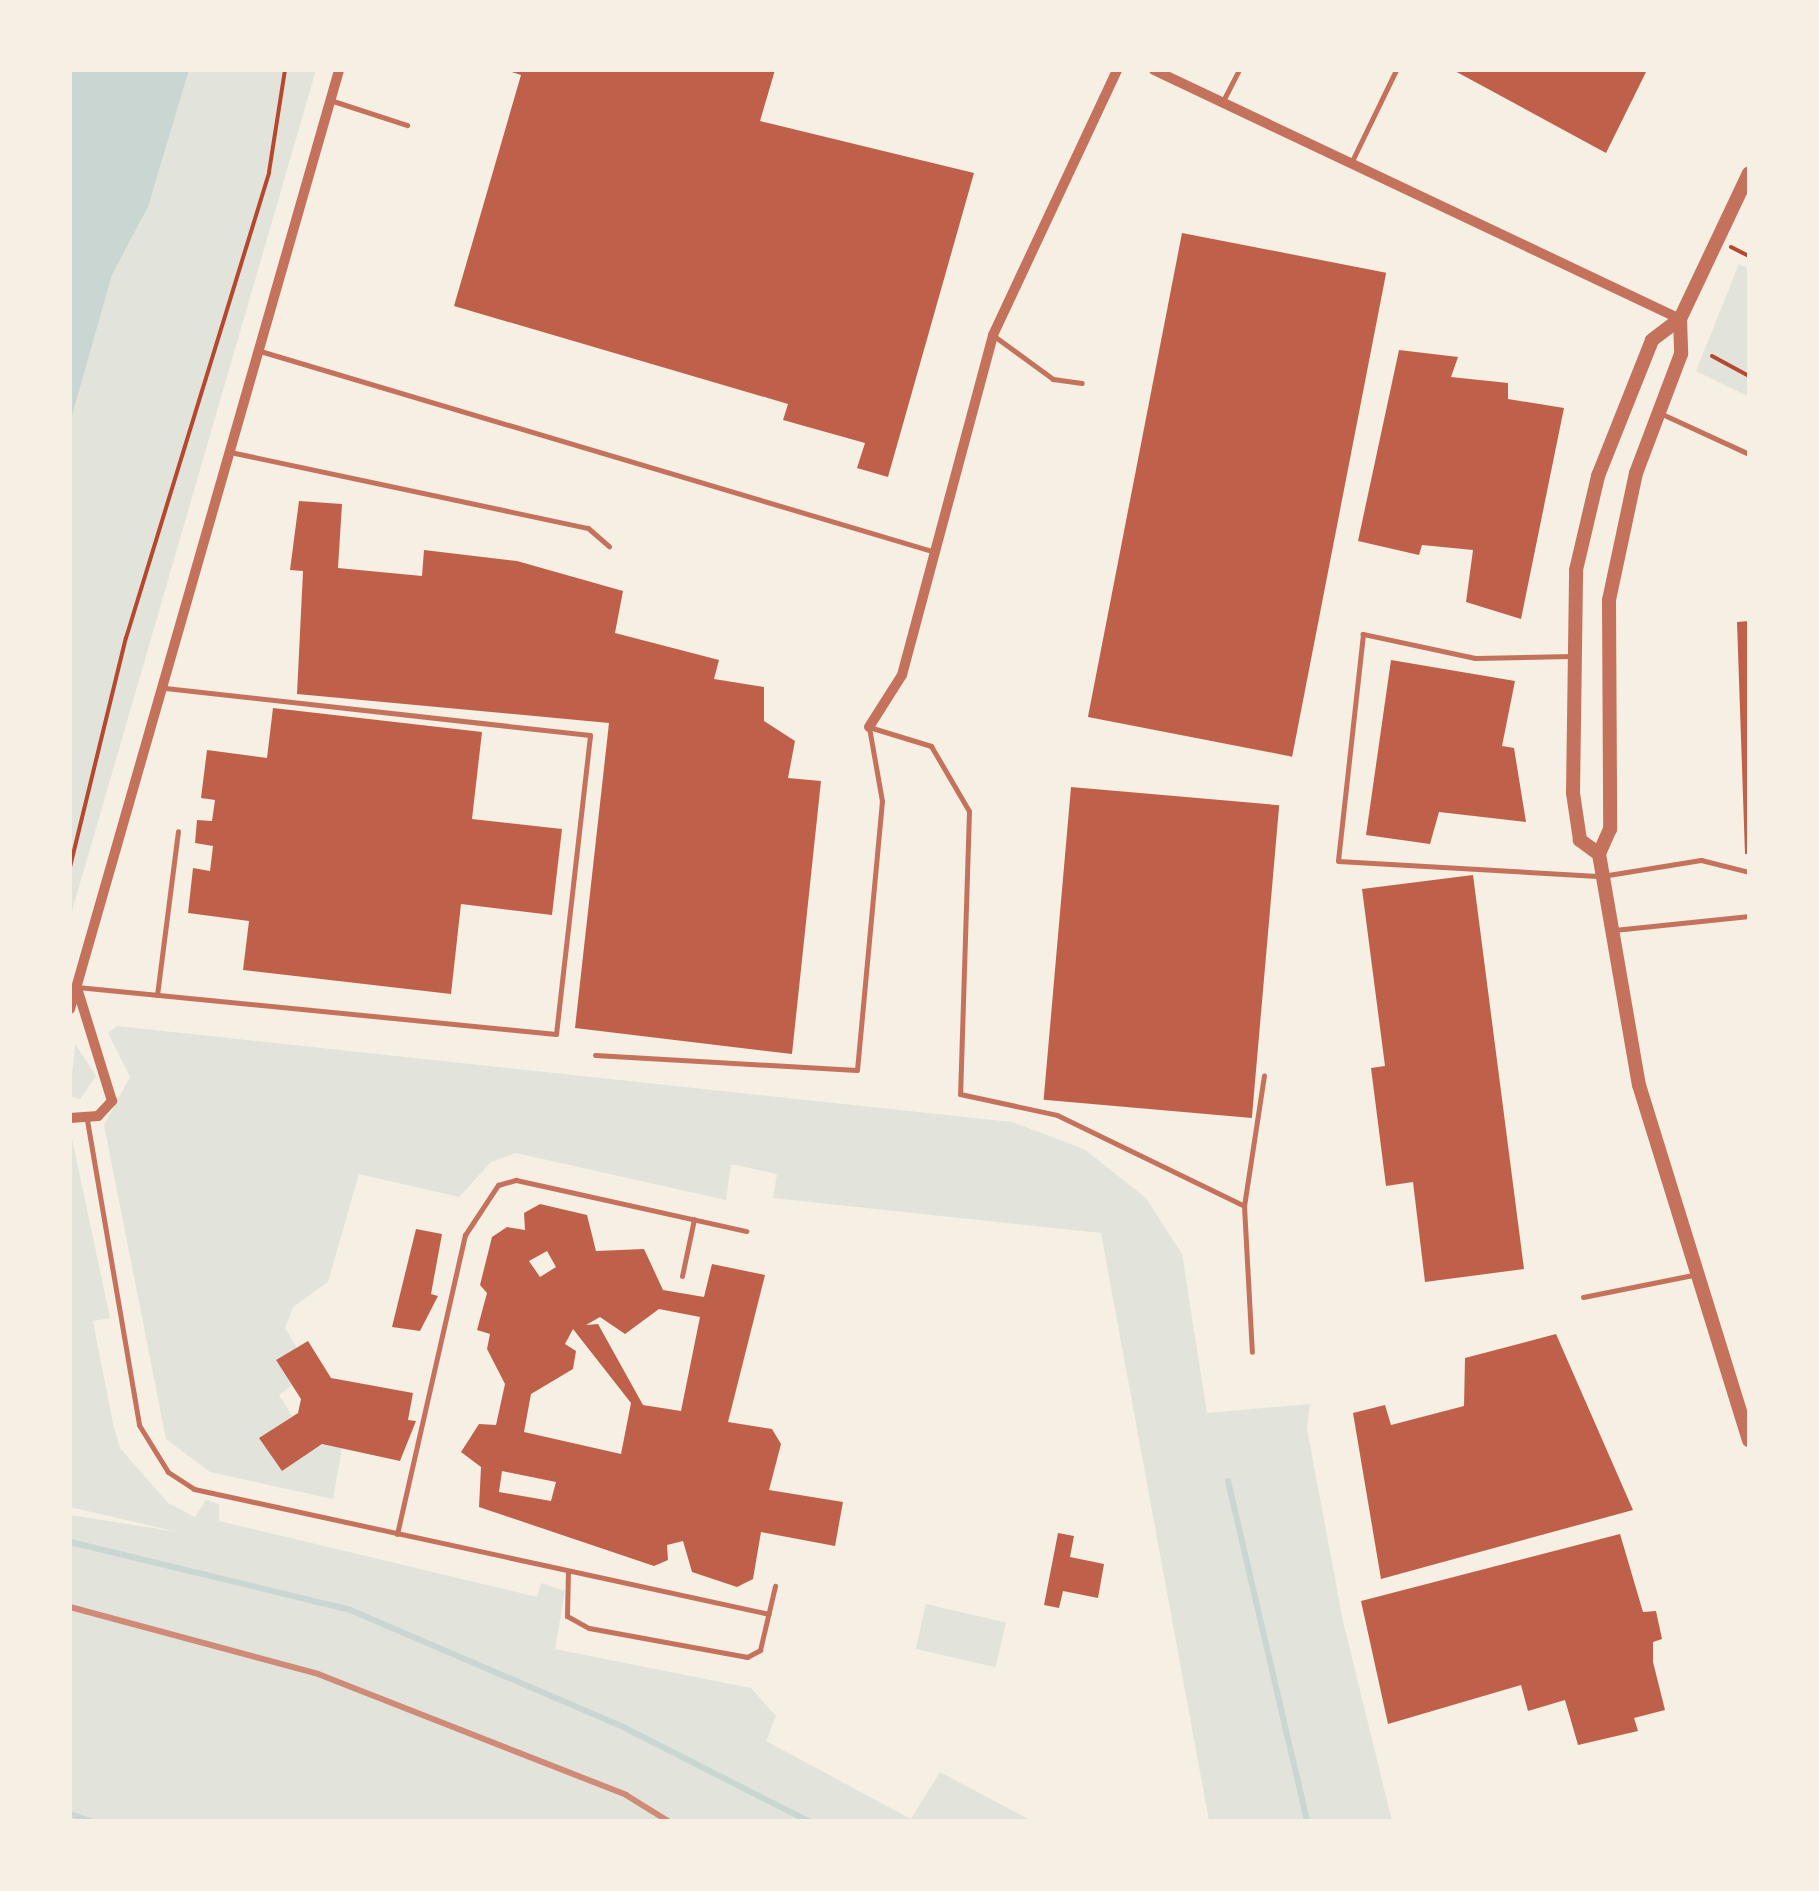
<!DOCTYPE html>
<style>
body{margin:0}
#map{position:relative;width:1819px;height:1891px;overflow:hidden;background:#f6efe4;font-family:"Zilla Slab",serif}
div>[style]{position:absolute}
.green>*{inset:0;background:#e2e4dc;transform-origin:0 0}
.water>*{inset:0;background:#c9d6d2}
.stream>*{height:6px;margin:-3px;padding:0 3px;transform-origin:3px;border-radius:3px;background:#c9d6d2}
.building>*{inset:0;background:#bf614a;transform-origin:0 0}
.path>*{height:4px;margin:-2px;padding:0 2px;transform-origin:2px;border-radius:2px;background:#b5482f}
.service>*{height:5px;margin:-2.5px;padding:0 2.5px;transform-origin:2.5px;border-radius:2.5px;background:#c5725c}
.minor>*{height:10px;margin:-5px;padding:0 5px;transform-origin:5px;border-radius:5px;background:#c5725c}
.tertiary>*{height:14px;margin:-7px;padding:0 7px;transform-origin:7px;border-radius:7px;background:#c5725c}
.rail>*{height:6px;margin:-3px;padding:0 3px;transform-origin:3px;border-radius:3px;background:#cf8b77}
span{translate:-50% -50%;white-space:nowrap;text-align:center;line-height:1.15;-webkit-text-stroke:8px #f6efe4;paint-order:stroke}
.frame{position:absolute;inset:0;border:72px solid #f6efe4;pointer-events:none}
</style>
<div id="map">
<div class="green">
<div style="clip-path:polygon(189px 70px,316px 70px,70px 918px,70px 423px,112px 275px,148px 207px)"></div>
<div style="clip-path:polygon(1739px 264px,1749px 269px,1749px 397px,1696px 371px)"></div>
<div style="clip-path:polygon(117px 1026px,1012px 1122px,1084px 1149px,1146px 1198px,1182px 1254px,1207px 1413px,1310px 1404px,1307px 1429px,1343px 1621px,1392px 1821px,1209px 1821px,1101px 1233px,773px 1198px,777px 1174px,731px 1164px,726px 1200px,516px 1153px,491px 1162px,459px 1197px,359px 1174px,328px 1282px,293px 1307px,285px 1328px,297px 1348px,276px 1360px,292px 1385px,279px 1395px,292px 1416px,260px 1438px,282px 1471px,322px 1444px,342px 1448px,333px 1499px,210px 1472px,166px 1439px,104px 1125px,130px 1077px,108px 1033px)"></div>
<div style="clip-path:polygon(75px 1044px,96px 1076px,80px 1099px,70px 1096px)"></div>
<div style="clip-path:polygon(70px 1129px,110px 1318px,93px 1321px,113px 1424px,120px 1448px,168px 1503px,195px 1517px,206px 1500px,219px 1504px,219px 1521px,537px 1597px,541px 1583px,565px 1591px,555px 1649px,751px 1688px,776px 1716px,766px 1741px,911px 1819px,940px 1772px,1032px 1821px,70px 1821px,70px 1515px,178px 1532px,70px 1507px)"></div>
<div style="left:926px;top:1604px;width:82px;height:46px;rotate:13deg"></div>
</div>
<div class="water">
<div style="clip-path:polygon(70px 70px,189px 70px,148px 207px,112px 275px,70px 423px)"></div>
</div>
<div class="stream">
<div style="left:1228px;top:1481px;width:349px;rotate:76.9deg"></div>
<div style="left:70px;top:1542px;width:286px;rotate:13.6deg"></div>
<div style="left:348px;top:1609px;width:301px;rotate:23.2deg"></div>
<div style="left:625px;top:1728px;width:205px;rotate:26.9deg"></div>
<div style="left:70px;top:1814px;width:21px;rotate:19deg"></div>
</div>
<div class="building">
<div style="clip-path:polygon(506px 70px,775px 70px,760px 121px,974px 173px,888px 477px,857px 468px,865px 443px,783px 420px,788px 404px,454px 306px,521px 75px)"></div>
<div style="clip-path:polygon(1453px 70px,1647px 70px,1606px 153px)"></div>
<div style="left:1182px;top:233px;width:208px;height:493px;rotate:11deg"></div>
<div style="clip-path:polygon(1399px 350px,1458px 357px,1451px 377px,1508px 383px,1508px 399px,1564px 408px,1521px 619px,1466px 602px,1473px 550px,1422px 545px,1419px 555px,1358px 541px)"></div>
<div style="clip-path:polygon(299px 501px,342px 504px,338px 568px,422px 576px,424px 550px,517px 561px,623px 591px,615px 633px,719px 660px,714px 679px,764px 687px,764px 721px,795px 741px,788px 778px,821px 781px,792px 1054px,575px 1028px,609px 723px,297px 694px,303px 571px,290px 570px)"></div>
<div style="clip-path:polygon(1749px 621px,1749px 854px,1745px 854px,1737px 622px)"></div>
<div style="clip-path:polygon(1391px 660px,1515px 681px,1502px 746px,1514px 748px,1526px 822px,1439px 812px,1430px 844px,1366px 835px)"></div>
<div style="clip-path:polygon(273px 708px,482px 732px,472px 819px,562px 829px,552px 915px,461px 904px,451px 994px,243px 970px,249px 921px,188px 913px,193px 868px,210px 871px,213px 846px,195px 843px,197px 820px,212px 821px,215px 800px,201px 798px,207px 750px,267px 758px)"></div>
<div style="left:1071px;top:787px;width:209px;height:314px;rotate:5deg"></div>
<div style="clip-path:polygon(1473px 875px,1524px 1269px,1425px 1282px,1413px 1182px,1386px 1186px,1371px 1068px,1385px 1066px,1362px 889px)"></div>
<div style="clip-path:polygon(evenodd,540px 1204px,587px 1215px,596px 1251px,644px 1249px,663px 1290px,704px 1297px,712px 1264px,765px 1275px,728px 1422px,772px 1429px,781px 1444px,769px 1490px,843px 1502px,835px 1546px,761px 1532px,753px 1579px,737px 1587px,692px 1572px,683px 1541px,667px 1545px,668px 1560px,654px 1566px,479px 1507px,481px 1467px,461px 1452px,479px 1424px,496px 1425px,505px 1384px,487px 1349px,490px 1334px,477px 1330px,487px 1293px,480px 1285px,492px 1237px,507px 1227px,525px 1230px,524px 1213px,540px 1204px,547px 1251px,556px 1267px,540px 1277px,529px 1261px,547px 1251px,540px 1204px,659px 1309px,700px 1317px,681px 1411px,643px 1405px,598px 1324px,586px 1325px,600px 1317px,625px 1334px,659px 1309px,540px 1204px,573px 1329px,631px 1403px,621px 1454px,524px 1432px,531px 1394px,573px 1369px,576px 1351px,565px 1344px,573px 1329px,540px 1204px,502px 1471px,556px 1482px,551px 1501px,499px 1492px,502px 1471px)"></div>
<div style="clip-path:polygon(416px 1229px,442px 1234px,431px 1294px,438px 1296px,420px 1331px,392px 1327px)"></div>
<div style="clip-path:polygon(1556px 1334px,1633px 1510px,1381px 1579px,1353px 1413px,1385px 1405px,1391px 1425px,1464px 1406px,1465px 1358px)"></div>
<div style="clip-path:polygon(308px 1341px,331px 1378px,413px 1393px,408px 1420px,416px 1421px,400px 1461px,322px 1444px,282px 1471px,259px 1438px,298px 1413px,301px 1399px,276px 1360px)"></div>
<div style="clip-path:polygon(1058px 1533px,1074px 1536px,1070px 1557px,1104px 1564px,1098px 1598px,1063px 1591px,1059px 1608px,1044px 1605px)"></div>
<div style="clip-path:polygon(1620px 1534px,1643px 1612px,1656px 1611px,1662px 1639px,1653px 1642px,1653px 1662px,1665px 1710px,1634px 1718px,1638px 1731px,1578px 1745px,1565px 1700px,1528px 1711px,1521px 1685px,1388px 1724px,1361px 1601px)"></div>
</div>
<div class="path">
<div style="left:1731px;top:247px;width:20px;rotate:27deg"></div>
<div style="left:1712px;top:356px;width:42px;rotate:28.4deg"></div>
<div style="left:70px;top:867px;width:236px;rotate:-76.3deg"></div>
<div style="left:126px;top:638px;width:487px;rotate:-72.9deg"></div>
<div style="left:269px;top:172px;width:103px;rotate:-81.1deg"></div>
</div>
<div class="service">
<div style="left:333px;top:101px;width:78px;rotate:18deg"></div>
<div style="left:1223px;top:101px;width:35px;rotate:-63deg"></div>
<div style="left:1352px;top:161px;width:101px;rotate:-64.2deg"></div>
<div style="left:994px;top:336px;width:73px;rotate:36.1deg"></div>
<div style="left:1053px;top:379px;width:29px;rotate:8deg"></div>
<div style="left:260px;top:351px;width:704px;rotate:16.58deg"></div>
<div style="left:1662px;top:414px;width:96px;rotate:24.7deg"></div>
<div style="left:230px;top:452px;width:366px;rotate:12deg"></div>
<div style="left:588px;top:528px;width:28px;rotate:41deg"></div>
<div style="left:1571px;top:656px;width:96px;rotate:178.8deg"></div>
<div style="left:1475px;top:658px;width:115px;rotate:-167.9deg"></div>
<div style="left:1363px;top:634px;width:228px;rotate:96.3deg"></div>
<div style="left:1338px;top:861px;width:264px;rotate:3.3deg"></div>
<div style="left:1602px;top:876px;width:100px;rotate:-9.2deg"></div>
<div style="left:1701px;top:860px;width:49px;rotate:14deg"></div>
<div style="left:1614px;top:930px;width:136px;rotate:-5.9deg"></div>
<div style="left:77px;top:987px;width:481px;rotate:5.6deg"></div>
<div style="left:556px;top:1034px;width:301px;rotate:-83.5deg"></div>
<div style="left:590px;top:735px;width:432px;rotate:-173.7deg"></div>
<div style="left:157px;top:995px;width:165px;rotate:-82.7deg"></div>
<div style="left:595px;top:1055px;width:262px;rotate:3.3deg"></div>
<div style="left:857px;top:1070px;width:270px;rotate:-84.7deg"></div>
<div style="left:882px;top:801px;width:75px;rotate:-100deg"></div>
<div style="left:869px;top:727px;width:65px;rotate:17deg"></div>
<div style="left:931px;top:746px;width:75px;rotate:59.7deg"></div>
<div style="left:969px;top:811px;width:283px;rotate:91.8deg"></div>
<div style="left:960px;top:1094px;width:99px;rotate:12.2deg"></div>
<div style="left:1057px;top:1115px;width:208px;rotate:25.9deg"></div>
<div style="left:1244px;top:1206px;width:146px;rotate:86.9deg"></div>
<div style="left:87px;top:1120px;width:309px;rotate:80.3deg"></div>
<div style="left:139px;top:1425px;width:55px;rotate:58.3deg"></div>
<div style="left:168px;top:1472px;width:31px;rotate:33deg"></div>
<div style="left:194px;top:1489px;width:588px;rotate:12.26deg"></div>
<div style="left:1244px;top:1206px;width:132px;rotate:-81.3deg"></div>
<div style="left:682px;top:1276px;width:58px;rotate:-78.1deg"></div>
<div style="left:1583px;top:1297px;width:112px;rotate:-11.3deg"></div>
<div style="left:397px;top:1534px;width:307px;rotate:-77.2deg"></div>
<div style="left:465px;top:1235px;width:60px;rotate:-56.6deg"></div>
<div style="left:498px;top:1185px;width:19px;rotate:-16deg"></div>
<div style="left:516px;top:1180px;width:236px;rotate:12.5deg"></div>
<div style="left:568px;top:1571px;width:45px;rotate:91.3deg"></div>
<div style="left:567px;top:1616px;width:25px;rotate:29deg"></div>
<div style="left:589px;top:1628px;width:161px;rotate:10.4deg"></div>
<div style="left:747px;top:1657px;width:15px;rotate:-28deg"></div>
<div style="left:760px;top:1650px;width:66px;rotate:-76.8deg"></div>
</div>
<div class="minor">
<div style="left:1154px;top:70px;width:582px;rotate:25.33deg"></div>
<div style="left:869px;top:727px;width:62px;rotate:-57.6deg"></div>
<div style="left:902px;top:675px;width:352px;rotate:-75deg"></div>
<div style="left:993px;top:335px;width:293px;rotate:-64.9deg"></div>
<div style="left:70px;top:1009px;width:977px;rotate:-74.01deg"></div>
<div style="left:70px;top:1118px;width:28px;rotate:-4deg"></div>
<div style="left:98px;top:1116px;width:21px;rotate:-47deg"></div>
<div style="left:112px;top:1101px;width:118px;rotate:-107.2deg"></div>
</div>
<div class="tertiary">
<div style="left:1680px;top:319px;width:35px;rotate:88deg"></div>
<div style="left:1681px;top:354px;width:127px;rotate:110.7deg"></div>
<div style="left:1636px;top:473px;width:130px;rotate:102deg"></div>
<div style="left:1609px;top:600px;width:229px;rotate:89.7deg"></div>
<div style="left:1610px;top:829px;width:27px;rotate:114deg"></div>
<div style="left:1599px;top:854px;width:234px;rotate:80.2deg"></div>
<div style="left:1639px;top:1085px;width:372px;rotate:72.8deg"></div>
<div style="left:1599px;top:854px;width:24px;rotate:-144deg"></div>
<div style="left:1580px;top:840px;width:48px;rotate:-98.5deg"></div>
<div style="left:1573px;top:793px;width:223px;rotate:-89.2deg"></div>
<div style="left:1576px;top:570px;width:97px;rotate:-76.8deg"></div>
<div style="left:1598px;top:476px;width:146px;rotate:-68.3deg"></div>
<div style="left:1652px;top:340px;width:35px;rotate:-37deg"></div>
<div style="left:1680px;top:319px;width:161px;rotate:-64.7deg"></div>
</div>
<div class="rail">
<div style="left:70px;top:1607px;width:257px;rotate:15.1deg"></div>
<div style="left:318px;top:1674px;width:331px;rotate:21.4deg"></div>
<div style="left:626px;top:1795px;width:49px;rotate:31.8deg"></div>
</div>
<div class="frame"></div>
</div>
